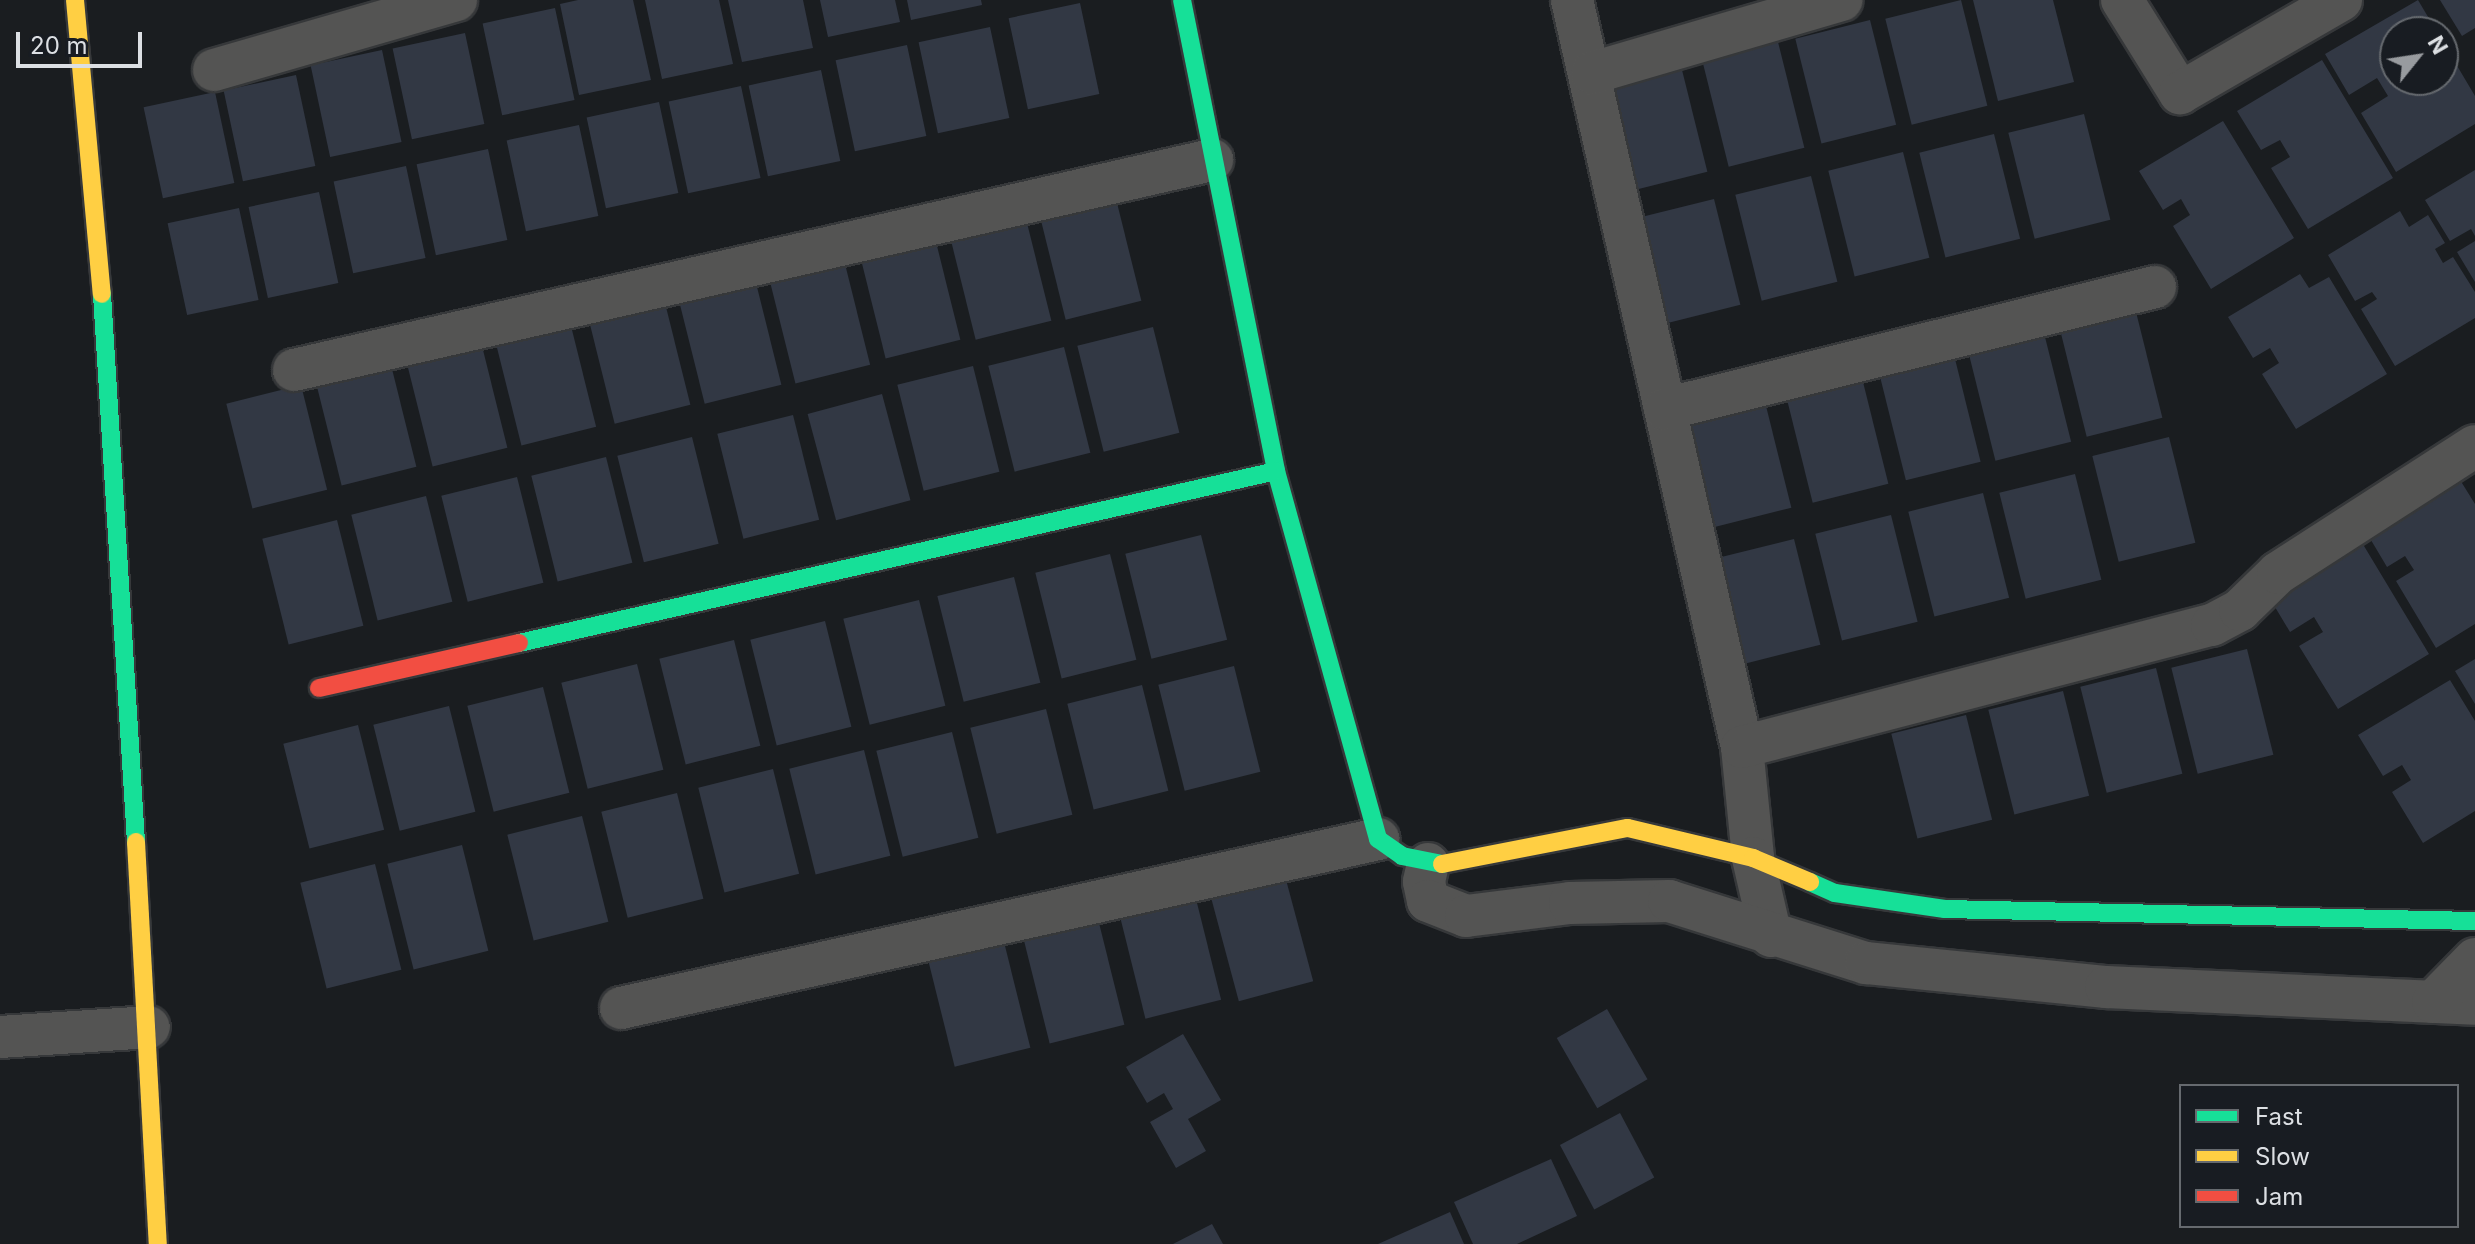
<!DOCTYPE html>
<style>
body{margin:0}
#map{position:relative;width:2475px;height:1244px;overflow:hidden;background:#1a1d20;font-family:Inter,sans-serif}
div>[style]{position:absolute}
.building>*{inset:0;background:#323844;transform-origin:0 0}
.roads{filter:drop-shadow(2px 0 #36383a) drop-shadow(-2px 0 #36383a) drop-shadow(0 2px #36383a) drop-shadow(0 -2px #36383a)}
.street>*{height:42px;margin:-21px;padding:0 21px;transform-origin:21px;border-radius:21px;background:#545453}
.fast>*{height:18px;margin:-9px;padding:0 9px;transform-origin:9px;border-radius:9px;background:#16e098}
.slow>*{height:18px;margin:-9px;padding:0 9px;transform-origin:9px;border-radius:9px;background:#ffcf43}
.jam>*{height:18px;margin:-9px;padding:0 9px;transform-origin:9px;border-radius:9px;background:#f24e42}
span{translate:-50% -50%;white-space:nowrap;text-align:center;line-height:1.15;-webkit-text-stroke:8px #181c22;paint-order:stroke}
.legend{position:absolute;left:2179px;top:1084px;width:280px;height:144px;box-sizing:border-box;background:#181c22;border:2px solid #666a6f;margin:0;padding:10px 14px;list-style:none;font-size:24px;color:#dcdfe3}
.legend li{display:flex;align-items:center;gap:16px;height:40px}
.legend b{width:40px;border:2px solid #666a6f}
.north{position:absolute;left:2379px;top:16px;width:80px;height:80px;box-sizing:border-box;background:#181c22;border:2px solid #666a6f;border-radius:50%;rotate:60deg;font-size:22px;font-weight:700;line-height:32px;text-align:center;color:#dcdfe3}
.north::after{content:'';display:block;margin:auto;width:28px;height:36px;background:#989b9f;clip-path:polygon(50% 0,100% 100%,50% 72%,0 100%)}
.scale{position:absolute;left:16px;top:32px;width:126px;height:36px;box-sizing:border-box;border:4px solid #dcdfe3;border-top:0;padding-left:10px;font-size:24px;line-height:28px;white-space:nowrap;color:#dcdfe3;-webkit-text-stroke:6px #181c22;paint-order:stroke}
</style>
<div id="map">
<div class="building">
<div style="clip-path:polygon(578px 0,633px 0,651px 80px,579px 95px,560px 4px)"></div>
<div style="clip-path:polygon(645px 0,719px 0,733px 64px,662px 79px)"></div>
<div style="clip-path:polygon(728px 0,803px 0,813px 48px,742px 62px)"></div>
<div style="clip-path:polygon(820px 0,895px 0,900px 22px,828px 37px)"></div>
<div style="clip-path:polygon(907px 0,981px 0,982px 5px,911px 20px)"></div>
<div style="left:1961px;top:0;width:109px;height:78px;rotate:76deg"></div>
<div style="clip-path:polygon(1973px 0,2053px 0,2074px 82px,1998px 101px)"></div>
<div style="clip-path:polygon(2418px 0,2437px 32px,2395px 32px,2395px 80px,2443px 80px,2443px 42px,2475px 96px,2475px 124px,2396px 172px,2361px 113px,2388px 96px,2377px 78px,2349px 95px,2325px 54px)"></div>
<div style="clip-path:polygon(2440px 0,2475px 0,2475px 28px,2462px 36px)"></div>
<div style="left:1080px;top:3px;width:93px;height:73px;rotate:78deg"></div>
<div style="left:555px;top:8px;width:94px;height:74px;rotate:78deg"></div>
<div style="left:1870px;top:20px;width:108px;height:77px;rotate:76deg"></div>
<div style="left:990px;top:27px;width:93px;height:73px;rotate:78deg"></div>
<div style="left:465px;top:33px;width:93px;height:74px;rotate:78deg"></div>
<div style="left:1778px;top:42px;width:109px;height:78px;rotate:76deg"></div>
<div style="left:907px;top:45px;width:93px;height:73px;rotate:78deg"></div>
<div style="left:382px;top:50px;width:94px;height:73px;rotate:78deg"></div>
<div style="clip-path:polygon(2322px 60px,2393px 178px,2308px 229px,2271px 168px,2290px 157px,2280px 140px,2261px 150px,2237px 111px)"></div>
<div style="left:1681px;top:66px;width:109px;height:78px;rotate:76deg"></div>
<div style="left:821px;top:70px;width:93px;height:74px;rotate:78deg"></div>
<div style="left:296px;top:75px;width:93px;height:74px;rotate:78deg"></div>
<div style="left:741px;top:86px;width:94px;height:74px;rotate:78deg"></div>
<div style="left:215px;top:92px;width:93px;height:73px;rotate:78deg"></div>
<div style="left:659px;top:102px;width:93px;height:74px;rotate:78deg"></div>
<div style="left:2084px;top:114px;width:109px;height:78px;rotate:76deg"></div>
<div style="clip-path:polygon(2223px 121px,2294px 238px,2211px 289px,2173px 226px,2190px 215px,2181px 199px,2163px 210px,2139px 171px)"></div>
<div style="left:579px;top:125px;width:93px;height:74px;rotate:78deg"></div>
<div style="left:1994px;top:134px;width:108px;height:77px;rotate:76deg"></div>
<div style="left:488px;top:149px;width:93px;height:73px;rotate:78deg"></div>
<div style="left:1903px;top:152px;width:109px;height:77px;rotate:76deg"></div>
<div style="left:406px;top:166px;width:94px;height:74px;rotate:78deg"></div>
<div style="clip-path:polygon(2475px 170px,2475px 236px,2471px 229px,2450px 241px,2425px 200px)"></div>
<div style="left:1811px;top:176px;width:109px;height:78px;rotate:76deg"></div>
<div style="left:319px;top:192px;width:93px;height:72px;rotate:78deg"></div>
<div style="left:1115px;top:195px;width:109px;height:78px;rotate:76deg"></div>
<div style="left:1714px;top:199px;width:109px;height:78px;rotate:76deg"></div>
<div style="left:239px;top:208px;width:94px;height:73px;rotate:78deg"></div>
<div style="clip-path:polygon(2400px 211px,2409px 227px,2428px 215px,2445px 243px,2435px 249px,2443px 263px,2453px 257px,2475px 292px,2475px 318px,2395px 366px,2361px 309px,2377px 299px,2372px 292px,2355px 301px,2328px 255px)"></div>
<div style="left:1025px;top:215px;width:109px;height:78px;rotate:76deg"></div>
<div style="left:934px;top:234px;width:109px;height:77px;rotate:76deg"></div>
<div style="clip-path:polygon(2475px 241px,2475px 282px,2457px 252px)"></div>
<div style="left:844px;top:260px;width:108px;height:77px;rotate:76deg"></div>
<div style="clip-path:polygon(2300px 274px,2309px 288px,2329px 277px,2387px 374px,2296px 429px,2262px 374px,2279px 363px,2270px 348px,2253px 358px,2228px 317px)"></div>
<div style="left:755px;top:279px;width:109px;height:79px;rotate:76deg"></div>
<div style="left:664px;top:299px;width:109px;height:78px;rotate:76deg"></div>
<div style="left:2136px;top:312px;width:109px;height:78px;rotate:76deg"></div>
<div style="left:570px;top:322px;width:108px;height:77px;rotate:76deg"></div>
<div style="left:1153px;top:327px;width:109px;height:78px;rotate:76deg"></div>
<div style="left:2045px;top:337px;width:108px;height:78px;rotate:76deg"></div>
<div style="left:481px;top:342px;width:109px;height:77px;rotate:76deg"></div>
<div style="left:1064px;top:347px;width:109px;height:78px;rotate:76deg"></div>
<div style="left:1954px;top:355px;width:110px;height:77px;rotate:76deg"></div>
<div style="left:390px;top:361px;width:109px;height:77px;rotate:76deg"></div>
<div style="left:973px;top:366px;width:109px;height:78px;rotate:76deg"></div>
<div style="left:1862px;top:378px;width:109px;height:78px;rotate:76deg"></div>
<div style="left:301px;top:385px;width:108px;height:77px;rotate:76deg"></div>
<div style="left:882px;top:394px;width:110px;height:77px;rotate:75deg"></div>
<div style="left:1765px;top:402px;width:109px;height:78px;rotate:76deg"></div>
<div style="left:793px;top:415px;width:108px;height:78px;rotate:76deg"></div>
<div style="left:692px;top:437px;width:110px;height:77px;rotate:76deg"></div>
<div style="left:2169px;top:437px;width:109px;height:79px;rotate:76deg"></div>
<div style="left:606px;top:457px;width:109px;height:77px;rotate:76deg"></div>
<div style="left:2075px;top:474px;width:109px;height:78px;rotate:76deg"></div>
<div style="clip-path:polygon(2457px 475px,2475px 504px,2475px 624px,2436px 648px,2396px 581px,2414px 570px,2405px 556px,2387px 567px,2365px 530px)"></div>
<div style="left:517px;top:477px;width:109px;height:78px;rotate:76deg"></div>
<div style="left:1983px;top:493px;width:108px;height:77px;rotate:76deg"></div>
<div style="left:426px;top:496px;width:109px;height:77px;rotate:76deg"></div>
<div style="left:1891px;top:515px;width:110px;height:78px;rotate:76deg"></div>
<div style="left:337px;top:520px;width:109px;height:77px;rotate:76deg"></div>
<div style="left:1201px;top:535px;width:108px;height:78px;rotate:76deg"></div>
<div style="clip-path:polygon(2358px 536px,2429px 654px,2338px 709px,2299px 646px,2323px 632px,2314px 617px,2290px 632px,2266px 592px)"></div>
<div style="left:1794px;top:539px;width:109px;height:78px;rotate:76deg"></div>
<div style="left:1110px;top:554px;width:109px;height:77px;rotate:76deg"></div>
<div style="left:1014px;top:577px;width:109px;height:79px;rotate:76deg"></div>
<div style="left:919px;top:600px;width:109px;height:78px;rotate:76deg"></div>
<div style="left:825px;top:621px;width:109px;height:77px;rotate:76deg"></div>
<div style="left:734px;top:640px;width:109px;height:77px;rotate:76deg"></div>
<div style="left:2247px;top:649px;width:109px;height:78px;rotate:76deg"></div>
<div style="clip-path:polygon(2475px 659px,2475px 704px,2455px 671px)"></div>
<div style="left:637px;top:664px;width:109px;height:78px;rotate:76deg"></div>
<div style="left:1234px;top:666px;width:109px;height:78px;rotate:76deg"></div>
<div style="left:2156px;top:668px;width:109px;height:78px;rotate:76deg"></div>
<div style="clip-path:polygon(2450px 680px,2475px 721px,2475px 811px,2423px 843px,2392px 792px,2411px 780px,2402px 765px,2383px 776px,2358px 735px)"></div>
<div style="left:1142px;top:685px;width:109px;height:77px;rotate:76deg"></div>
<div style="left:543px;top:687px;width:109px;height:78px;rotate:76deg"></div>
<div style="left:2063px;top:691px;width:108px;height:77px;rotate:76deg"></div>
<div style="left:449px;top:706px;width:109px;height:78px;rotate:76deg"></div>
<div style="left:1046px;top:709px;width:109px;height:78px;rotate:76deg"></div>
<div style="left:1966px;top:715px;width:108px;height:77px;rotate:76deg"></div>
<div style="left:358px;top:725px;width:108px;height:77px;rotate:76deg"></div>
<div style="left:952px;top:732px;width:109px;height:78px;rotate:76deg"></div>
<div style="left:864px;top:750px;width:109px;height:77px;rotate:76deg"></div>
<div style="left:773px;top:769px;width:108px;height:77px;rotate:76deg"></div>
<div style="left:677px;top:793px;width:109px;height:78px;rotate:76deg"></div>
<div style="left:582px;top:816px;width:109px;height:77px;rotate:76deg"></div>
<div style="left:462px;top:845px;width:109px;height:77px;rotate:76deg"></div>
<div style="left:375px;top:864px;width:109px;height:77px;rotate:76deg"></div>
<div style="left:1285px;top:876px;width:109px;height:77px;rotate:75deg"></div>
<div style="left:1195px;top:895px;width:108px;height:78px;rotate:76deg"></div>
<div style="left:1098px;top:919px;width:109px;height:77px;rotate:76deg"></div>
<div style="left:1004px;top:942px;width:109px;height:78px;rotate:76deg"></div>
<div style="left:1607px;top:1009px;width:81px;height:58px;rotate:60deg"></div>
<div style="clip-path:polygon(1183px 1034px,1221px 1100px,1188px 1119px,1206px 1151px,1176px 1168px,1150px 1122px,1173px 1109px,1164px 1093px,1147px 1103px,1126px 1067px)"></div>
<div style="left:1620px;top:1113px;width:73px;height:68px;rotate:62deg"></div>
<div style="clip-path:polygon(1551px 1159px,1577px 1216px,1517px 1244px,1473px 1244px,1454px 1202px)"></div>
<div style="clip-path:polygon(1450px 1212px,1464px 1244px,1378px 1244px)"></div>
<div style="clip-path:polygon(1212px 1224px,1223px 1244px,1173px 1244px)"></div>
</div>
<div class="roads">
<div class="street">
<div style="left:1572px;top:0;width:766px;rotate:77.18deg"></div>
<div style="left:1742px;top:747px;width:112px;rotate:84.3deg"></div>
<div style="left:1753px;top:858px;width:80px;rotate:77deg"></div>
<div style="left:2122px;top:0;width:110px;rotate:58.1deg"></div>
<div style="left:2180px;top:93px;width:186px;rotate:-30deg"></div>
<div style="left:214px;top:70px;width:252px;rotate:-16.1deg"></div>
<div style="left:1592px;top:73px;width:260px;rotate:-16.3deg"></div>
<div style="left:294px;top:370px;width:942px;rotate:-12.89deg"></div>
<div style="left:1665px;top:409px;width:505px;rotate:-13.98deg"></div>
<div style="left:1742px;top:747px;width:486px;rotate:-14.6deg"></div>
<div style="left:2212px;top:625px;width:32px;rotate:-28deg"></div>
<div style="left:2240px;top:610px;width:53px;rotate:-44.2deg"></div>
<div style="left:2278px;top:573px;width:234px;rotate:-32.8deg"></div>
<div style="left:1428px;top:864px;width:18px;rotate:103deg"></div>
<div style="left:1424px;top:882px;width:19px;rotate:78deg"></div>
<div style="left:1428px;top:901px;width:41px;rotate:21.5deg"></div>
<div style="left:1466px;top:916px;width:105px;rotate:-7.1deg"></div>
<div style="left:1570px;top:903px;width:99px;rotate:-1.2deg"></div>
<div style="left:1669px;top:901px;width:207px;rotate:17.5deg"></div>
<div style="left:1866px;top:963px;width:241px;rotate:5.7deg"></div>
<div style="left:2106px;top:987px;width:369px;rotate:2.6deg"></div>
<div style="left:2433px;top:1002px;width:60px;rotate:-45.7deg"></div>
<div style="left:621px;top:1008px;width:776px;rotate:-12.58deg"></div>
<div style="left:0;top:1037px;width:149px;rotate:-3.8deg"></div>
</div>
<div class="fast">
<div style="left:1182px;top:0;width:480px;rotate:78.7deg"></div>
<div style="left:1276px;top:471px;width:382px;rotate:74.5deg"></div>
<div style="left:1378px;top:839px;width:29px;rotate:35deg"></div>
<div style="left:1402px;top:856px;width:41px;rotate:11.3deg"></div>
<div style="left:102px;top:294px;width:549px;rotate:86.45deg"></div>
<div style="left:519px;top:643px;width:776px;rotate:-12.8deg"></div>
<div style="left:1810px;top:882px;width:27px;rotate:24deg"></div>
<div style="left:1835px;top:893px;width:111px;rotate:8.3deg"></div>
<div style="left:1945px;top:909px;width:530px;rotate:1.3deg"></div>
</div>
<div class="slow">
<div style="left:75px;top:0;width:295px;rotate:84.8deg"></div>
<div style="left:136px;top:842px;width:403px;rotate:86.9deg"></div>
<div style="left:1442px;top:864px;width:189px;rotate:-11deg"></div>
<div style="left:1628px;top:828px;width:129px;rotate:13.5deg"></div>
<div style="left:1753px;top:858px;width:62px;rotate:22.8deg"></div>
</div>
<div class="jam">
<div style="left:319px;top:688px;width:205px;rotate:-12.7deg"></div>
</div>
</div>
<ul class="legend">
<li><b style="height:10px;background:#16e098"></b>Fast</li>
<li><b style="height:10px;background:#ffcf43"></b>Slow</li>
<li><b style="height:10px;background:#f24e42"></b>Jam</li>
</ul>
<div class="north">N</div>
<div class="scale">20 m</div>
</div>
